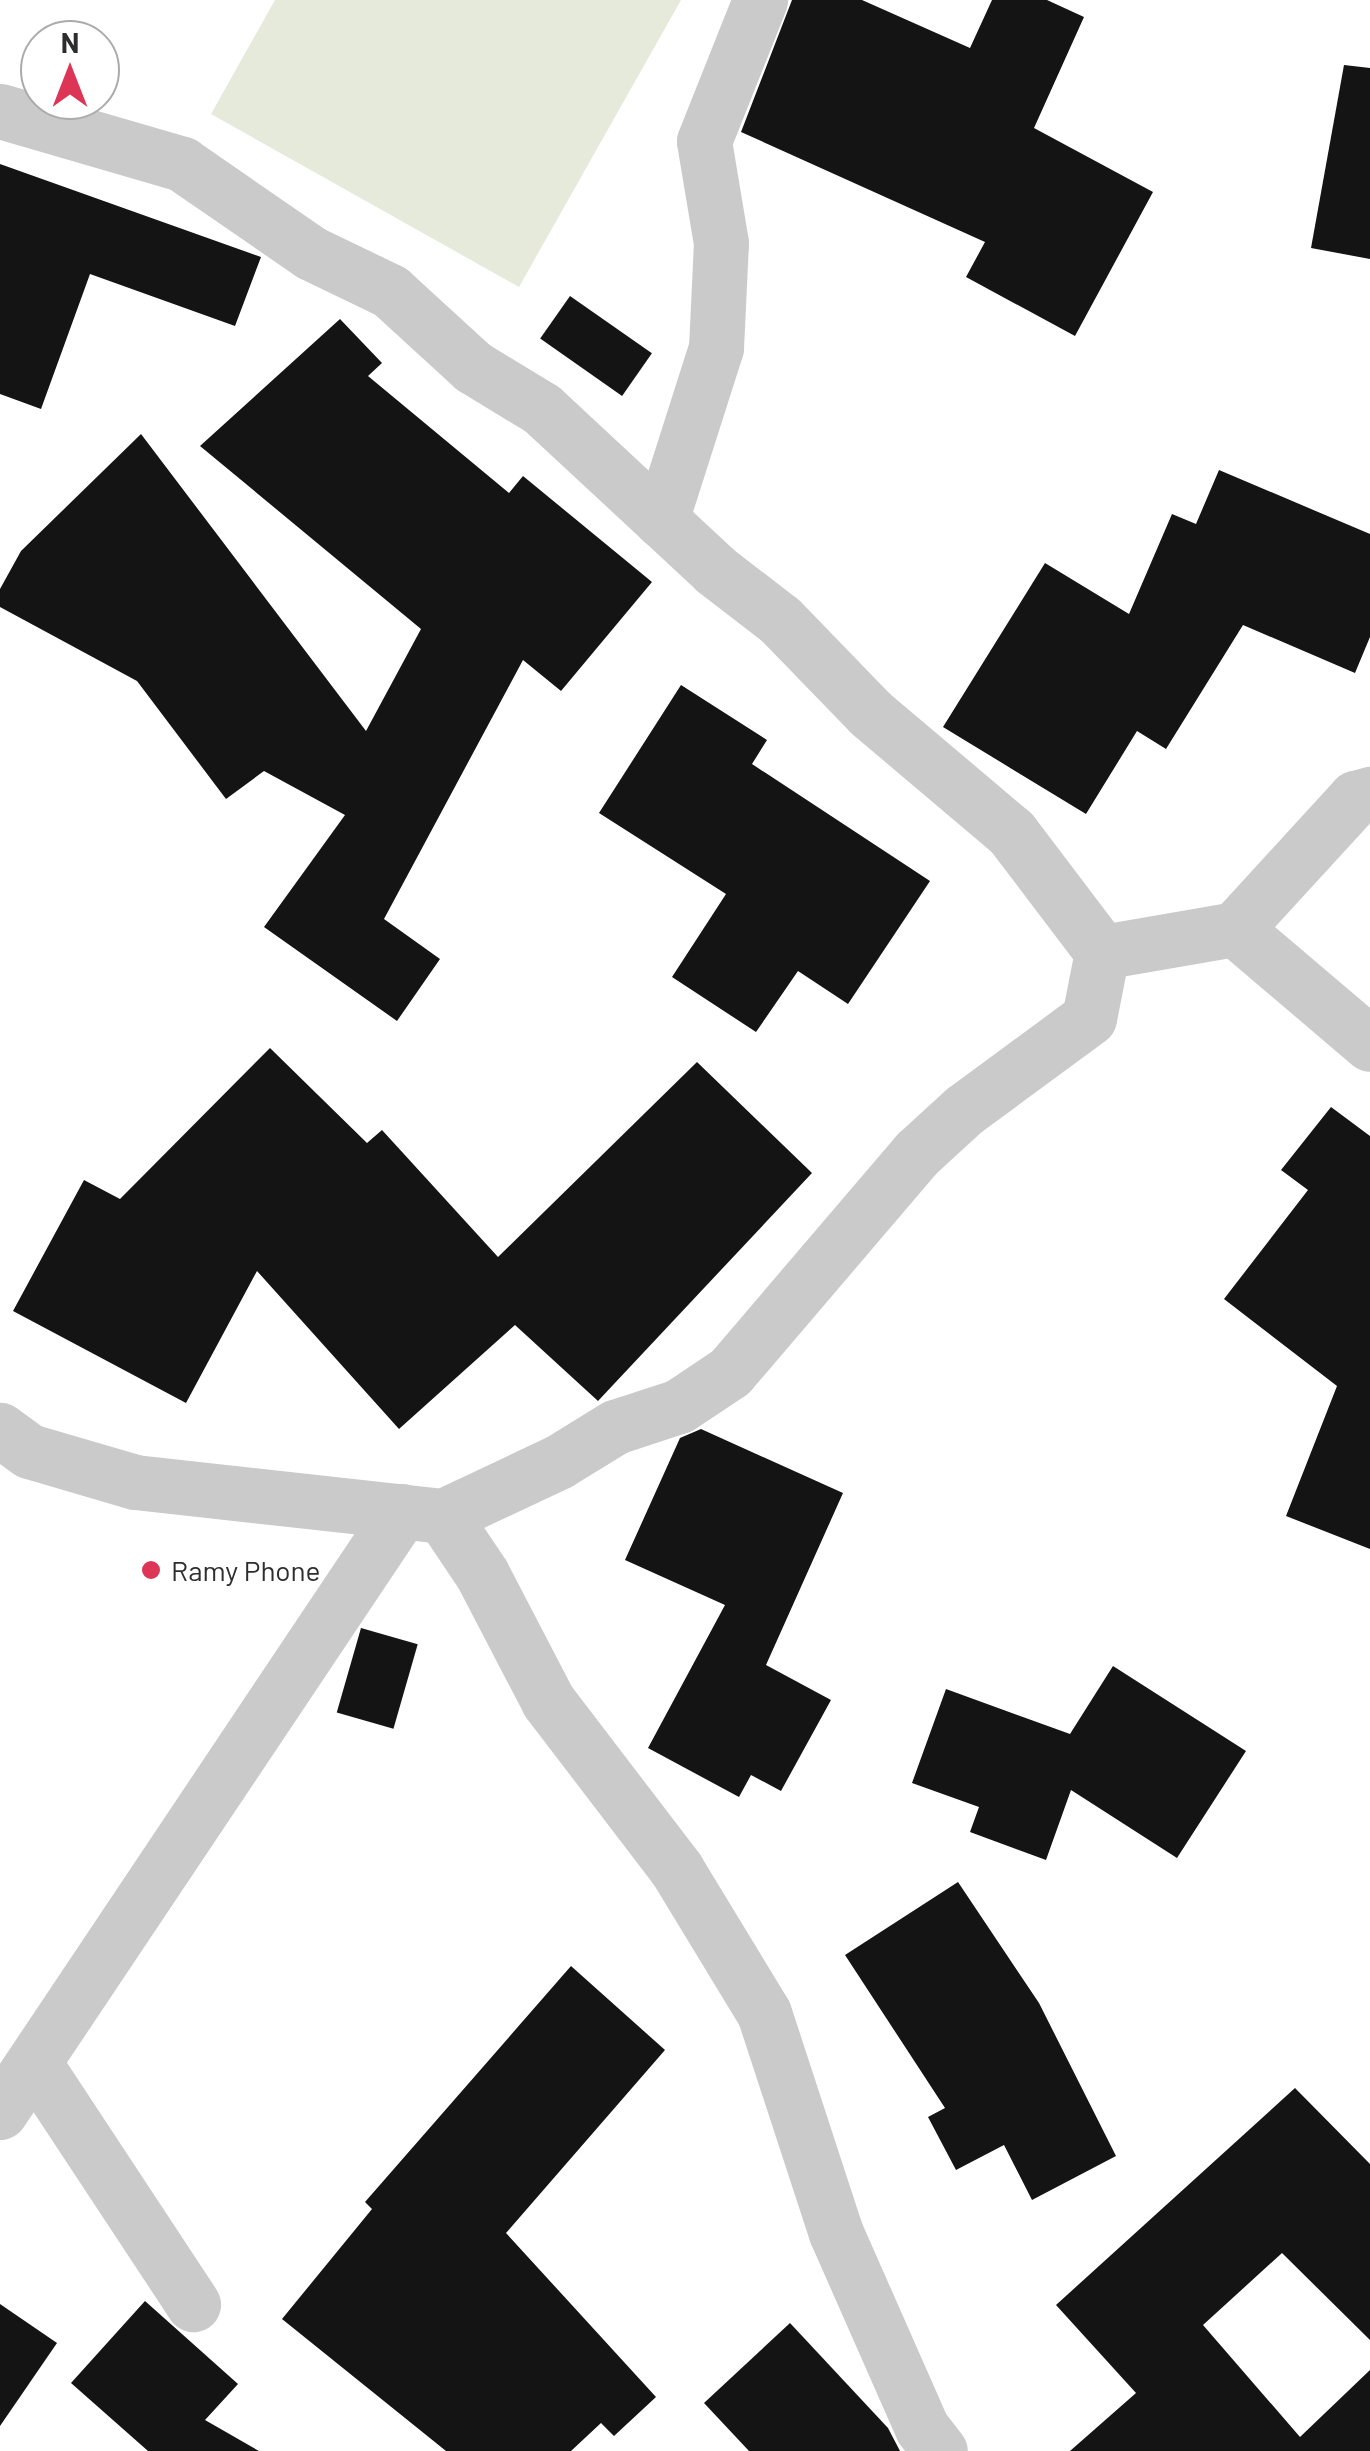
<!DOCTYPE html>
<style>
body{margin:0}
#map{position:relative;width:1370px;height:2451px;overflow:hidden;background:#fff;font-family:Barlow,sans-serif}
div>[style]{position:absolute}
.green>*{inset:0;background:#e5eadb}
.building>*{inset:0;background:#141414;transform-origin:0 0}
.minor>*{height:55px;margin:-27.5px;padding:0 27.5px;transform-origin:27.5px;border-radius:27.5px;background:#cacaca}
.dots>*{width:28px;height:28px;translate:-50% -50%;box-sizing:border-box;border:5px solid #fff;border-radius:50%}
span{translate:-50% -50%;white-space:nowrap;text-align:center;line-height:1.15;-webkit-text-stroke:10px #fff;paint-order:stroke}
.poi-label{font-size:28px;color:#2d2d2d}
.left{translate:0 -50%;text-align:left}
.north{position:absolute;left:20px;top:20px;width:100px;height:100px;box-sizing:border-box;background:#fff;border:2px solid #ababab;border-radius:50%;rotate:0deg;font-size:28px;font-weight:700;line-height:40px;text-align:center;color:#2d2d2d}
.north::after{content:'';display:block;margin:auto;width:35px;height:45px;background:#dd3555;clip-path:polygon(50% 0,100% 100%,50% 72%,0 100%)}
</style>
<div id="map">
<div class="green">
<div style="clip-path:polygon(275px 0,681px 0,519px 287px,211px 114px)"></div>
</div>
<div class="building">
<div style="clip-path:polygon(792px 0,862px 0,970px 48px,992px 0,1047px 0,1084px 17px,1034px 128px,1153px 192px,1075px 336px,966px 277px,985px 242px,741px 132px)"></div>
<div style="clip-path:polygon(1344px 65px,1370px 68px,1370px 259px,1311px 248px)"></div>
<div style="clip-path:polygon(0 164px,261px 257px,235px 326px,90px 274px,41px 409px,0 394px)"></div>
<div style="left:570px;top:296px;width:100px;height:52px;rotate:35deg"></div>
<div style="clip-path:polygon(340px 319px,382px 363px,368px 376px,509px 493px,523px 476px,652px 582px,561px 691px,523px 660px,384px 919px,440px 959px,397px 1021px,264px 927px,345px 815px,264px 771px,226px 799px,137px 681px,0 607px,0 589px,21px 551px,141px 434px,366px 731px,421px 629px,200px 446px)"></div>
<div style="clip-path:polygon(1219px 470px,1370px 534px,1370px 637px,1355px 673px,1243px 625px,1166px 749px,1137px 731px,1086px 814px,943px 727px,1045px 563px,1129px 614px,1172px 514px,1196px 524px)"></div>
<div style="clip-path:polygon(681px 685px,767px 740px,752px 764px,930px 881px,848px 1004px,798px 971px,756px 1032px,672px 977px,726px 894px,599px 813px)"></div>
<div style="clip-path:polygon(270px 1048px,367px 1143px,382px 1130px,498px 1257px,697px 1062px,812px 1173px,598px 1401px,515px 1325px,399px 1429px,257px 1271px,186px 1403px,13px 1311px,84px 1180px,120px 1199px)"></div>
<div style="clip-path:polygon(1331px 1107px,1370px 1136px,1370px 1549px,1286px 1516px,1337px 1386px,1224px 1299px,1308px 1190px,1281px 1170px)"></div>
<div style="clip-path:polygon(701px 1429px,843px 1493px,766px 1665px,831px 1700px,781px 1791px,751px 1775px,739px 1797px,648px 1748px,725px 1605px,625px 1560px,680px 1438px)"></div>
<div style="left:361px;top:1628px;width:59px;height:88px;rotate:16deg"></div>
<div style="clip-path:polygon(1113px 1666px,1246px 1751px,1177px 1858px,1071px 1790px,1046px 1860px,970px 1832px,979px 1807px,912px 1783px,946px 1689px,1070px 1734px)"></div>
<div style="clip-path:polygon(958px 1882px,1039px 2003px,1116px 2156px,1032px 2200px,1004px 2145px,956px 2170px,928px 2117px,945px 2108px,845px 1955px)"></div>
<div style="clip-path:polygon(571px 1966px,665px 2050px,506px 2233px,656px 2397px,614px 2436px,601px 2423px,571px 2451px,446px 2451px,282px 2319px,372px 2209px,365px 2202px)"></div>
<div style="clip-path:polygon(1295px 2088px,1370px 2164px,1370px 2340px,1282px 2253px,1203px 2325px,1300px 2437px,1370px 2370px,1370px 2451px,1070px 2451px,1136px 2393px,1056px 2305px)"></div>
<div style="clip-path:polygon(145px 2301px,238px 2384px,205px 2420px,259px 2451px,148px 2451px,71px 2383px)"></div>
<div style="clip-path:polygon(0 2304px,57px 2343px,0 2426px)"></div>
<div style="clip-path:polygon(790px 2323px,888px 2428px,900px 2451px,749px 2451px,704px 2403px)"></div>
</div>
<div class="minor">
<div style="left:0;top:111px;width:190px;rotate:16.2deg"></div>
<div style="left:182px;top:164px;width:157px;rotate:34.6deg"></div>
<div style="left:311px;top:253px;width:88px;rotate:25.7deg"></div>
<div style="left:390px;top:291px;width:113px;rotate:42.5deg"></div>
<div style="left:473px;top:367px;width:81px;rotate:31.3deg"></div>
<div style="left:542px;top:409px;width:236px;rotate:42.9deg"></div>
<div style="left:715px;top:570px;width:82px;rotate:37.6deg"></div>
<div style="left:780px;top:620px;width:129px;rotate:45.9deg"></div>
<div style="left:870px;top:713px;width:185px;rotate:40.2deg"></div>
<div style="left:1011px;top:832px;width:151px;rotate:52.8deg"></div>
<div style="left:1102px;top:952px;width:67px;rotate:101.1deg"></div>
<div style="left:1089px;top:1018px;width:155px;rotate:143.6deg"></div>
<div style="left:964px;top:1110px;width:64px;rotate:137.5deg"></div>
<div style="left:917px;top:1153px;width:288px;rotate:130.5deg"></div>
<div style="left:730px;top:1372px;width:61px;rotate:146.3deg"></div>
<div style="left:679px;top:1406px;width:67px;rotate:161.8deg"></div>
<div style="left:615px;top:1427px;width:67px;rotate:148.4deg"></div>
<div style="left:558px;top:1462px;width:127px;rotate:154.8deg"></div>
<div style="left:443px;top:1516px;width:310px;rotate:-173.7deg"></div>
<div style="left:135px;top:1482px;width:110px;rotate:-163.7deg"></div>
<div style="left:29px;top:1451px;width:36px;rotate:-144deg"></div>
<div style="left:661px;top:520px;width:181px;rotate:-72.3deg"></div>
<div style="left:716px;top:348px;width:105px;rotate:-87.3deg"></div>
<div style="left:721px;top:243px;width:103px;rotate:-99.5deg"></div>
<div style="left:704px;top:141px;width:152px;rotate:-68.3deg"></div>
<div style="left:1235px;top:929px;width:177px;rotate:40.4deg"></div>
<div style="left:1102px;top:952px;width:135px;rotate:-9.8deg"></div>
<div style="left:1235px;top:929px;width:178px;rotate:-47.5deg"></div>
<div style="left:1355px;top:798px;width:16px;rotate:-15deg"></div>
<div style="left:443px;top:1516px;width:70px;rotate:56.1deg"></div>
<div style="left:482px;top:1574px;width:143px;rotate:62.5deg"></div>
<div style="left:548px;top:1701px;width:213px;rotate:52.6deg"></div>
<div style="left:677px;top:1870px;width:167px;rotate:58.7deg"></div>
<div style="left:764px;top:2013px;width:231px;rotate:71.9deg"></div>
<div style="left:836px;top:2233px;width:213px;rotate:66.2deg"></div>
<div style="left:922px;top:2428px;width:29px;rotate:52deg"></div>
<div style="left:34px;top:2063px;width:289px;rotate:56.6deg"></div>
<div style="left:0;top:2112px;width:723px;rotate:-56.22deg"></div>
</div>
<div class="dots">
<div style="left:151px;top:1570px;background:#dd3555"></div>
</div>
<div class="poi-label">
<span class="left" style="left:171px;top:1570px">Ramy Phone</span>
</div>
<div class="north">N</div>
</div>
